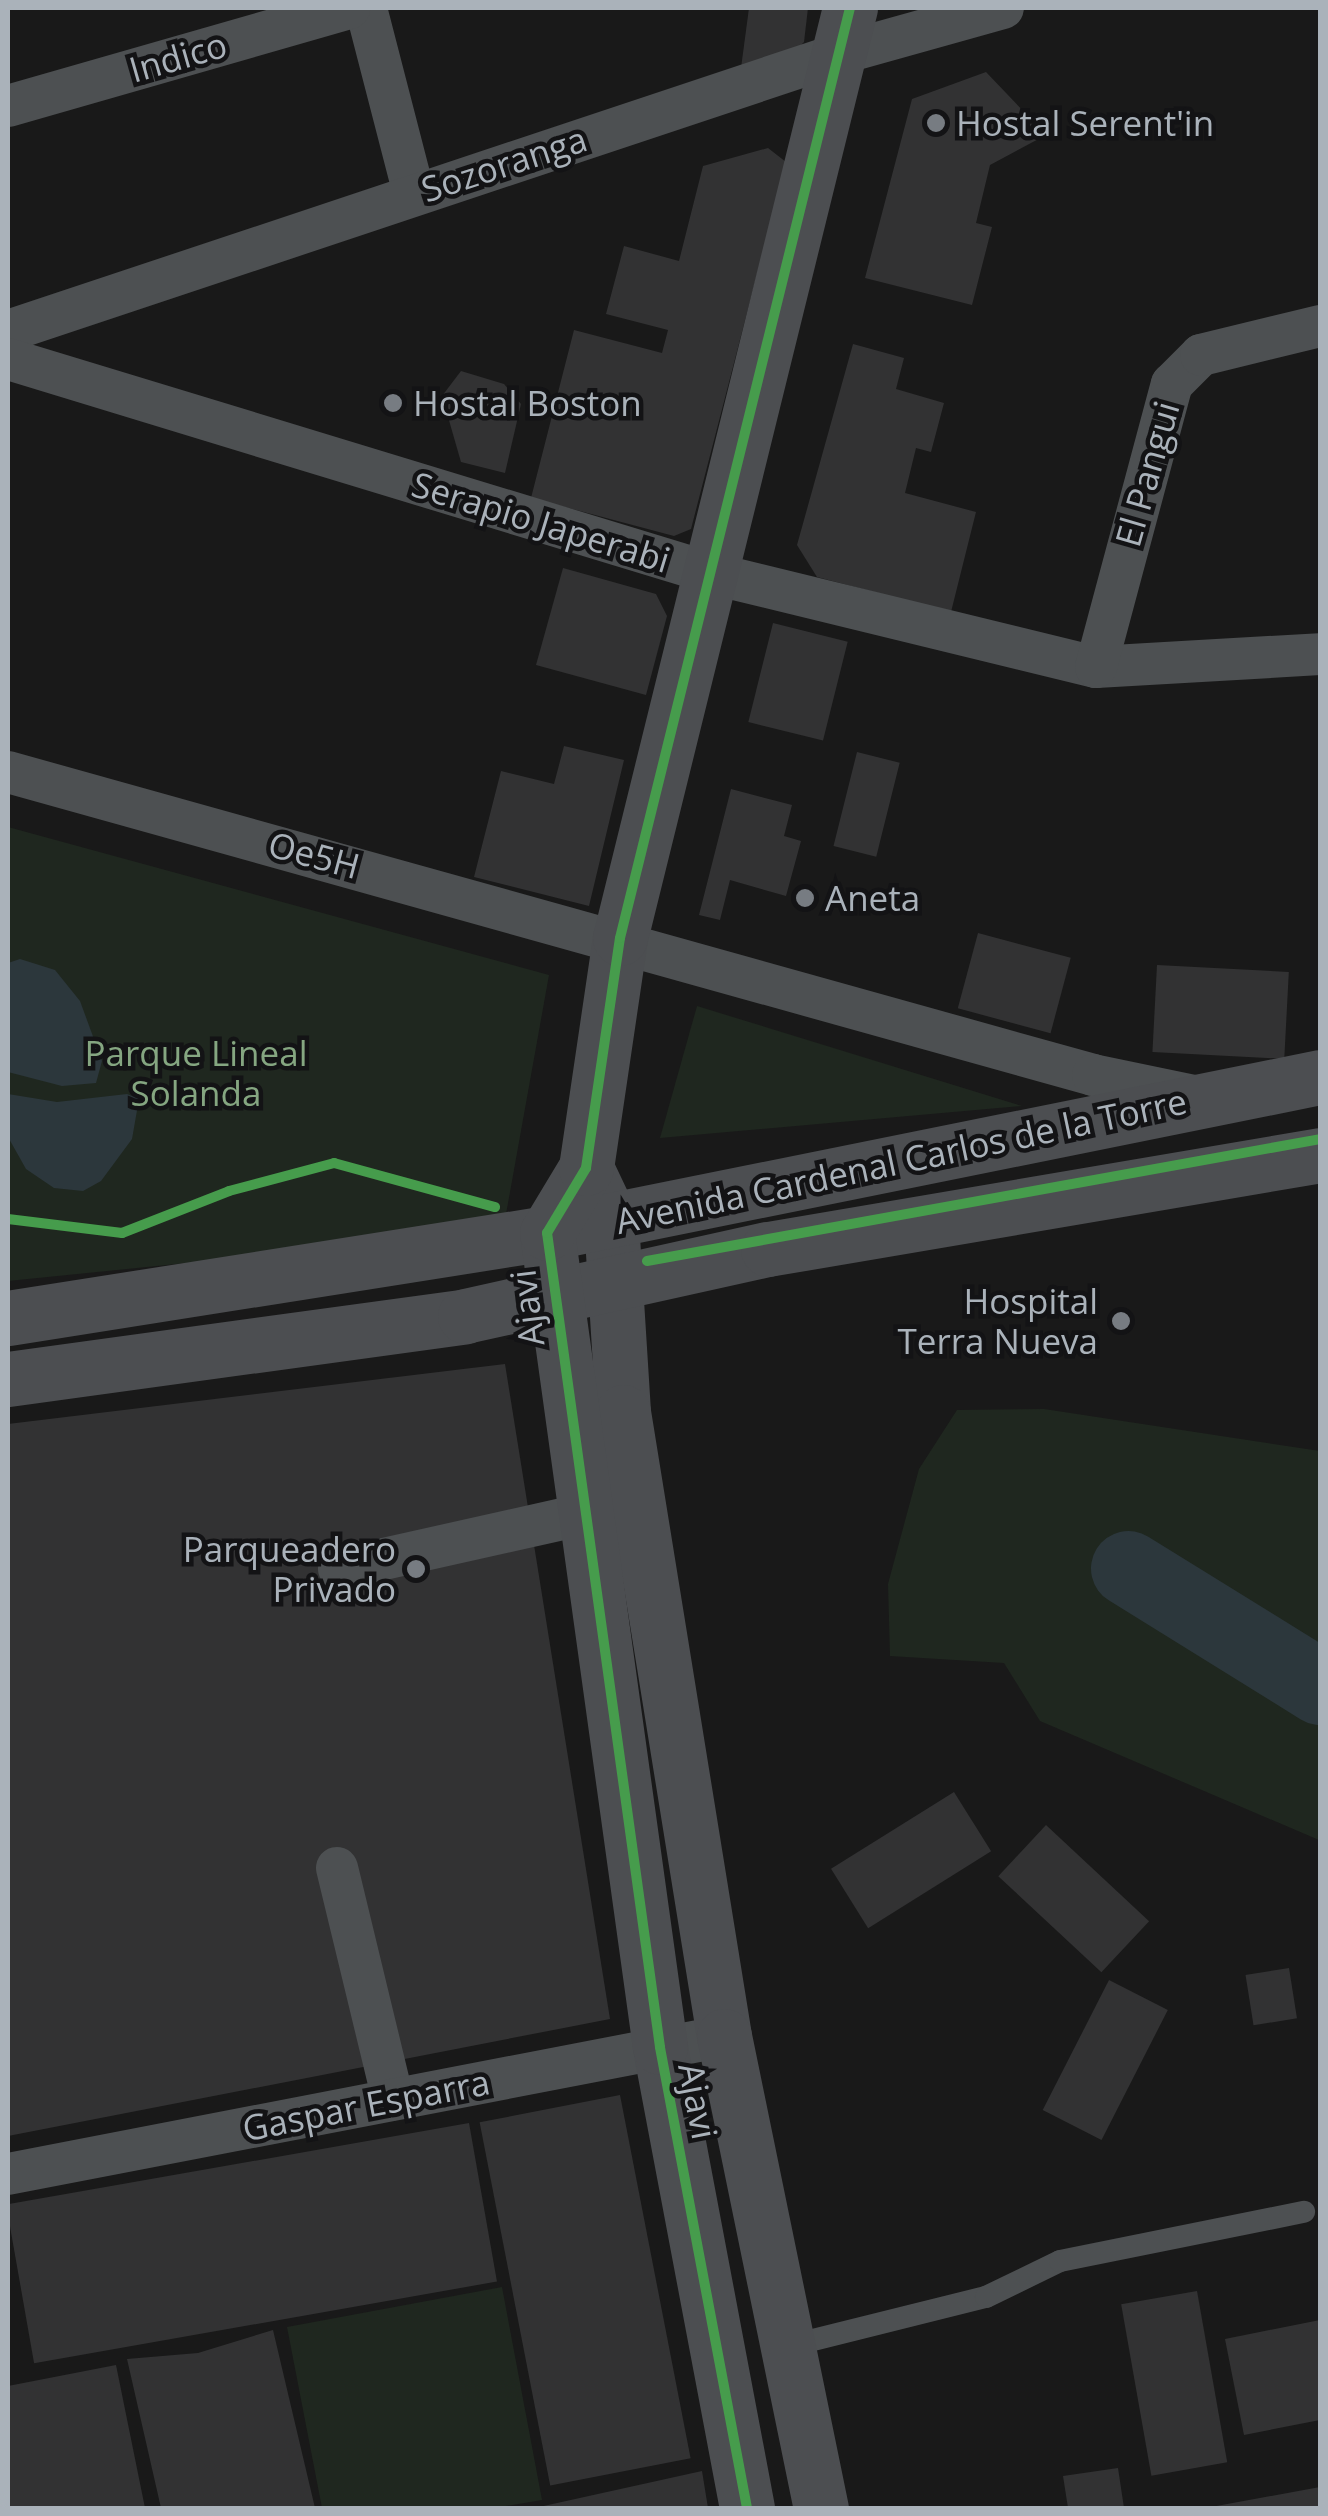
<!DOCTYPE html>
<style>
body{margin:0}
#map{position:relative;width:1328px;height:2516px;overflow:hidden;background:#191919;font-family:"Open Sans",sans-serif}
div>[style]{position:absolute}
.green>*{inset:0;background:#1f271f}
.water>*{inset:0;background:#2c373c}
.river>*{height:75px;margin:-37.5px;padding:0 37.5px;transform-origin:37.5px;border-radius:37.5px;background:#2c373c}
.building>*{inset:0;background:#323233;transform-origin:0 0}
.lane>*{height:22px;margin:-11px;padding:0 11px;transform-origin:11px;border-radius:11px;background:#4d5052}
.street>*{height:42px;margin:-21px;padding:0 21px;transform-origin:21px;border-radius:21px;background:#4d5052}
.secondary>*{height:55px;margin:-27.5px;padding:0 27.5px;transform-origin:27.5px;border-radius:27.5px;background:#4c4e51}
.cycleway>*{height:10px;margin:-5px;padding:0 5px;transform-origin:5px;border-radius:5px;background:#469c4c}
.dots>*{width:28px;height:28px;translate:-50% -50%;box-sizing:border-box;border:5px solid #131315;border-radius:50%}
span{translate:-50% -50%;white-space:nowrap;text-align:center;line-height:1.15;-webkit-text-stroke:9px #131315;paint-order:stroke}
.street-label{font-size:35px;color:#aab2ba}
.poi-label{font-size:35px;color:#aab2ba}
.left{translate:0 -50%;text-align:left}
.right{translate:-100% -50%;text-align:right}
.park-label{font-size:35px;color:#85a681}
.frame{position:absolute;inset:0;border:10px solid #aab2ba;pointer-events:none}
</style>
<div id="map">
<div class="green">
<div style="clip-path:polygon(8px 827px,549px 975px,503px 1231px,8px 1281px)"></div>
<div style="clip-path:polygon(697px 1006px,1022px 1106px,660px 1138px)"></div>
<div style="clip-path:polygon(1044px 1409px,1320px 1451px,1320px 1850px,1319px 1840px,1040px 1721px,1004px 1663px,890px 1656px,888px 1584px,919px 1469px,957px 1410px)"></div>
<div style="clip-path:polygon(502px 2287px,542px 2500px,494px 2508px,322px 2508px,287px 2327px)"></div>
</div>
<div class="water">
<div style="clip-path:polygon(20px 959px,55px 970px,80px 1001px,102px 1061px,96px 1083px,62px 1086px,8px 1072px,8px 963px)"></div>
<div style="clip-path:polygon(8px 1094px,57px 1102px,127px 1094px,139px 1099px,132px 1139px,101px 1181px,83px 1191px,54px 1188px,26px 1169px,8px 1137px)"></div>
</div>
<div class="river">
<div style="left:1128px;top:1568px;width:226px;rotate:31.8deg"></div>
</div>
<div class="building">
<div style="clip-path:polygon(749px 8px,808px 8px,804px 42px,787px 60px,741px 68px)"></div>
<div style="clip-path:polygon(986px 72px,1046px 135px,990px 165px,976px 223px,992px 227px,972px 305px,865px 278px,912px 99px)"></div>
<div style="clip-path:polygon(768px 148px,786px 162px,691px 529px,674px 536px,531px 498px,574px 330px,662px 353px,668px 330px,606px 314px,624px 246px,679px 261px,703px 166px)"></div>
<div style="clip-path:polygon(853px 344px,904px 358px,896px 389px,944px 403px,931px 452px,916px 448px,905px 493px,976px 512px,951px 612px,817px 577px,797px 545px)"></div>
<div style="clip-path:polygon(461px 371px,504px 384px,521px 404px,505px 473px,461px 462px,442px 396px)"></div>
<div style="clip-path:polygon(563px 568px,656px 594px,667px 616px,646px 695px,536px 665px)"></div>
<div style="left:773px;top:623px;width:77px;height:102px;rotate:14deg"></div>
<div style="clip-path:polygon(564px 746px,624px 760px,589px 906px,474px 877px,501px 771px,554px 784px)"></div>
<div style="left:857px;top:752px;width:44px;height:97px;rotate:14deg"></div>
<div style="clip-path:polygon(731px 789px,792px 805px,784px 836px,801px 841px,786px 896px,730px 880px,720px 920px,699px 915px)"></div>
<div style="left:978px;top:933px;width:96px;height:78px;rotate:15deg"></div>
<div style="left:1157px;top:965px;width:132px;height:87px;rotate:3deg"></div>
<div style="clip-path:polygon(505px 1364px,610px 2019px,8px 2136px,8px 1424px)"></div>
<div style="left:954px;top:1792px;width:70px;height:145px;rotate:58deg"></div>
<div style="left:1046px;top:1825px;width:141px;height:70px;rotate:43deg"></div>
<div style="left:1289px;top:1968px;width:51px;height:44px;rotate:81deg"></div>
<div style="left:1109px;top:1980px;width:66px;height:146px;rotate:27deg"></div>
<div style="left:620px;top:2095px;width:370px;height:143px;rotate:79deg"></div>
<div style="left:469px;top:2123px;width:161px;height:470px;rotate:80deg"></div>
<div style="left:1197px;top:2291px;width:174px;height:77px;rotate:80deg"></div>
<div style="clip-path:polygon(1320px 2320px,1320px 2420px,1244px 2435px,1225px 2339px)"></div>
<div style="clip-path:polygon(273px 2330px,315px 2508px,161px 2508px,127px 2359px,198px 2353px)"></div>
<div style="clip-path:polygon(116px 2365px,145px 2508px,8px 2508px,8px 2386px)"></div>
<div style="clip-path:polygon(1118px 2468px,1124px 2508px,1068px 2508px,1063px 2476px)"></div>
<div style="clip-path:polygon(702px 2471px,708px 2508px,540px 2508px,539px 2507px)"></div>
<div style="clip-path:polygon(1320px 2487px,1320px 2508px,1211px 2508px,1211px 2507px)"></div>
</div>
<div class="lane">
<div style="left:789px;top:2346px;width:203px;rotate:-14deg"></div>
<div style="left:986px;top:2297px;width:82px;rotate:-25.9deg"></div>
<div style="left:1060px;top:2261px;width:249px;rotate:-11.4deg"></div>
</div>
<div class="street">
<div style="left:366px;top:8px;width:192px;rotate:75.5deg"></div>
<div style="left:8px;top:106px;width:355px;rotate:-16deg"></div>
<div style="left:8px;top:331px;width:879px;rotate:-18.43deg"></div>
<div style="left:842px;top:53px;width:167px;rotate:-15.6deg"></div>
<div style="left:8px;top:359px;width:738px;rotate:16.94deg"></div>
<div style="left:714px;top:574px;width:393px;rotate:13.7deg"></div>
<div style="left:1096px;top:667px;width:224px;rotate:-3.3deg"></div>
<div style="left:1096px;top:667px;width:293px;rotate:-75deg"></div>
<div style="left:1172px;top:384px;width:41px;rotate:-45deg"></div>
<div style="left:1201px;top:355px;width:122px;rotate:-13.7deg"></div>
<div style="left:8px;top:772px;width:1127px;rotate:15.6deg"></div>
<div style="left:1093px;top:1075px;width:107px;rotate:11.8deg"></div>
<div style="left:339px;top:1569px;width:252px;rotate:-12.6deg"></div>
<div style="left:337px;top:1868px;width:238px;rotate:76.4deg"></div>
<div style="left:8px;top:2174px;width:729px;rotate:-10.91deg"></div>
</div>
<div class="secondary">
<div style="left:586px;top:1168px;width:59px;rotate:64.7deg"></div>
<div style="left:611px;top:1221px;width:191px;rotate:86.4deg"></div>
<div style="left:623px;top:1412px;width:632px;rotate:80.81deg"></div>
<div style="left:724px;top:2036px;width:482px;rotate:78.4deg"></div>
<div style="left:8px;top:1318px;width:546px;rotate:-8.96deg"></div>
<div style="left:547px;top:1233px;width:789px;rotate:-11.41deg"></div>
<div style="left:8px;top:1379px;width:461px;rotate:-7.8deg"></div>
<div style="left:465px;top:1316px;width:310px;rotate:-12.5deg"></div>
<div style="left:768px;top:1249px;width:560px;rotate:-9.66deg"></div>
<div style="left:747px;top:2508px;width:469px;rotate:-100.7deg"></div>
<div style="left:660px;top:2047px;width:822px;rotate:-97.9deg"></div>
<div style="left:547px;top:1233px;width:76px;rotate:-59deg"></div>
<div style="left:586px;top:1168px;width:232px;rotate:-81.6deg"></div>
<div style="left:620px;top:938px;width:958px;rotate:-76.11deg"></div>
</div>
<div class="cycleway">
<div style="left:8px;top:1219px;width:115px;rotate:7deg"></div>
<div style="left:122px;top:1233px;width:115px;rotate:-21.4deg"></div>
<div style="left:229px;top:1191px;width:109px;rotate:-14.9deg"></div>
<div style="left:334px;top:1163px;width:167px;rotate:15.3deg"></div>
<div style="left:647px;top:1261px;width:684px;rotate:-10.27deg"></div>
<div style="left:747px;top:2508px;width:469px;rotate:-100.7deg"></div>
<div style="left:660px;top:2047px;width:822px;rotate:-97.9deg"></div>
<div style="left:547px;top:1233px;width:76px;rotate:-59deg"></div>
<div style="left:586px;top:1168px;width:232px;rotate:-81.6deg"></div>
<div style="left:620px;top:938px;width:958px;rotate:-76.11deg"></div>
</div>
<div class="dots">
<div style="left:936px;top:123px;background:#777c82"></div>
<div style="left:393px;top:403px;background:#777c82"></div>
<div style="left:805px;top:898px;background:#777c82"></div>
<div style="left:1121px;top:1321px;background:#777c82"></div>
<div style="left:416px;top:1569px;background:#777c82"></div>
</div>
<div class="street-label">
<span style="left:178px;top:57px;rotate:-16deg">Indico</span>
<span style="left:504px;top:164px;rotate:-18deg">Sozoranga</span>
<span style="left:1147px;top:474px;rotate:-74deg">El Pangui</span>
<span style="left:541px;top:522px;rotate:17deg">Serapio Japerabi</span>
<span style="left:314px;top:855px;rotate:15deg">Oe5H</span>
<span style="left:901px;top:1161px;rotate:-12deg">Avenida Cardenal Carlos de la Torre</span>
<span style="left:527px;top:1308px;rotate:-97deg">Ajavi</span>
<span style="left:698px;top:2101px;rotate:79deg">Ajavi</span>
<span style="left:366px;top:2105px;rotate:-11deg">Gaspar Esparra</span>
</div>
<div class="poi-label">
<span class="left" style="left:956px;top:123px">Hostal Serent'in</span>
<span class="left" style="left:413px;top:403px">Hostal Boston</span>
<span class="left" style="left:825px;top:898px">Aneta</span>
<span class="right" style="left:1098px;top:1321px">Hospital<br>Terra Nueva</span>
<span class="right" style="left:396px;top:1569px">Parqueadero<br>Privado</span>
</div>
<div class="park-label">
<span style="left:196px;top:1073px">Parque Lineal<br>Solanda</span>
</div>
<div class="frame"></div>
</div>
